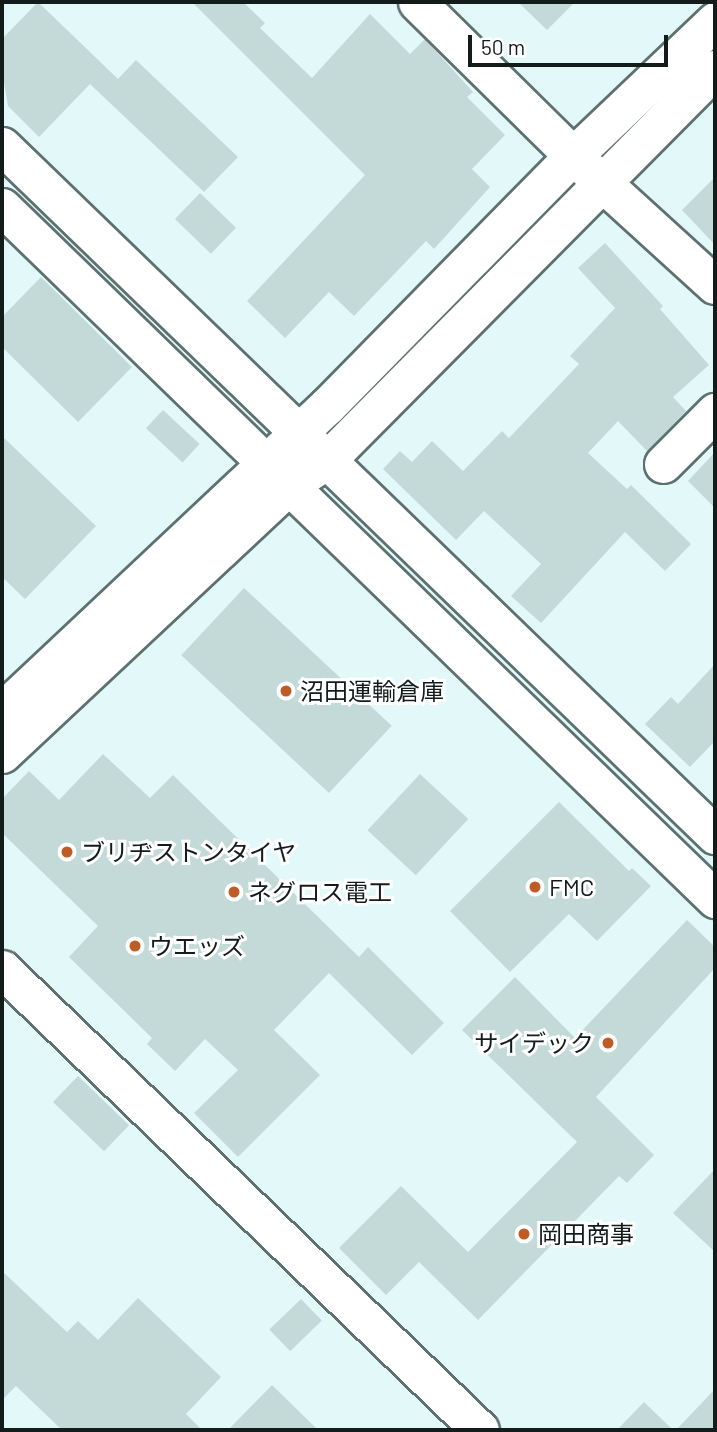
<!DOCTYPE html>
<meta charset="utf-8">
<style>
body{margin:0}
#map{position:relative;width:717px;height:1432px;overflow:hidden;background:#e3f9f9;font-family:Barlow,"Noto Sans JP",sans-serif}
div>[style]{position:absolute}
.building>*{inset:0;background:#c4dad9;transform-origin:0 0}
.roads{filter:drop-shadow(2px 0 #5d7171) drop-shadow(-2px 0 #5d7171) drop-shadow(0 2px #5d7171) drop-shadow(0 -2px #5d7171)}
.minor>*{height:37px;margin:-18.5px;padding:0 18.5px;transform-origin:18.5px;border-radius:18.5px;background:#fff}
.dots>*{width:19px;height:19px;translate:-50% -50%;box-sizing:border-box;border:4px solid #fff;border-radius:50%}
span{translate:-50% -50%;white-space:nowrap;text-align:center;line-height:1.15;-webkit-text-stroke:6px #fff;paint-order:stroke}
.poi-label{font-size:24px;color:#131b1b}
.left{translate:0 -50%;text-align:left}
.right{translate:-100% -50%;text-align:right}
.frame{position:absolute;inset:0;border:4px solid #131b1b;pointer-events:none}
.scale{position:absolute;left:468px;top:35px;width:200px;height:32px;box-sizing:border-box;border:4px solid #131b1b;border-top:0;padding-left:9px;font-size:21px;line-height:24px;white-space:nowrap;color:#131b1b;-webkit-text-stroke:5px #fff;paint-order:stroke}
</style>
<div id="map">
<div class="building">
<div style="clip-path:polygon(38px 2px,118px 79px,136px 60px,238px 157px,204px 192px,90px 84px,39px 137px,8px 106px,2px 71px,2px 39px)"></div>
<div style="clip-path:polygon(192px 2px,243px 2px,265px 23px,260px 28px,312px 78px,370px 14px,410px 54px,425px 39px,473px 92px,467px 97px,505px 135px,472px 169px,490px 187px,434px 249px,426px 241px,354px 316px,329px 292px,285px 338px,247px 301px,365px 175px)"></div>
<div style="clip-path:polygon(518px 2px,575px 2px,547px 30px)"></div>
<div style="clip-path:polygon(715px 177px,715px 245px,682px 210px)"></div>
<div style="left:200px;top:193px;width:50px;height:36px;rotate:44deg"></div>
<div style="clip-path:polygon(605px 243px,663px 306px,660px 309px,709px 365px,673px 397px,686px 411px,647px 451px,618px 421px,588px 453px,627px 489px,631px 485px,691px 544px,665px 571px,625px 532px,541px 623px,511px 596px,541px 564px,484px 511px,456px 540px,383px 469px,400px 451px,412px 462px,432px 441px,463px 471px,502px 431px,509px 438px,579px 364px,570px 356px,615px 308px,578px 268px)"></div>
<div style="clip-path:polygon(41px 277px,132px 367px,78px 422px,2px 347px,2px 317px)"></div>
<div style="left:163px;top:410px;width:50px;height:25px;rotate:43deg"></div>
<div style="clip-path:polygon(2px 436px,96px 526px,25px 599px,2px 577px)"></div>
<div style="clip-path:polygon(715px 452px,715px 508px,688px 481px)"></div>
<div style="left:244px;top:588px;width:202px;height:92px;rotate:43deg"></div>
<div style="clip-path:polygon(715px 664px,715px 741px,690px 767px,645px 724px,671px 697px,678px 704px)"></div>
<div style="clip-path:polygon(103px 754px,150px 798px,173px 775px,359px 957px,368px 947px,444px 1023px,412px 1055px,329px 973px,274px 1030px,320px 1075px,238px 1157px,194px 1113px,238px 1070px,205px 1039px,175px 1071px,147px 1044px,152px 1038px,69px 957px,98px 926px,2px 833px,2px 799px,29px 771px,59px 800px)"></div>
<div style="left:420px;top:774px;width:66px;height:77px;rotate:43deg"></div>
<div style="clip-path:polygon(559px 802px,629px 871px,632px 868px,651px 886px,597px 941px,569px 914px,510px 972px,450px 911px)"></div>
<div style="clip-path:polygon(687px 920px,715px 947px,715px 968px,596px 1097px,654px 1155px,627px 1183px,619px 1176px,478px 1320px,419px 1262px,386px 1295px,339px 1248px,401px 1186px,468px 1252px,577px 1142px,462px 1030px,515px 977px,575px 1038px)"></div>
<div style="left:78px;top:1076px;width:71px;height:36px;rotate:44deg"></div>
<div style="clip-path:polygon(715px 1169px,715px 1252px,673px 1213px)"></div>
<div style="clip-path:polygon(2px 1271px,67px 1332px,78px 1321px,98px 1340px,138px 1298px,221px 1377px,186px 1414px,202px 1430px,62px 1430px,16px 1386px,2px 1400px)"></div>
<div style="left:301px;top:1299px;width:30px;height:44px;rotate:46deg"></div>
<div style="clip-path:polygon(272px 1385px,318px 1430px,228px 1430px)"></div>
<div style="clip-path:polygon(715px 1389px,715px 1430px,676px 1430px)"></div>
<div style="clip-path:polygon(644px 1402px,673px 1430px,617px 1430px)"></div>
</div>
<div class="roads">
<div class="minor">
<div style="left:417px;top:2px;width:219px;rotate:44.6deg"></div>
<div style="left:573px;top:156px;width:192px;rotate:42.3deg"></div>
<div style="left:2px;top:146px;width:992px;rotate:44.02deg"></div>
<div style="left:2px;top:207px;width:994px;rotate:44.14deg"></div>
<div style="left:663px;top:464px;width:74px;rotate:-45deg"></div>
<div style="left:2px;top:711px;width:446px;rotate:-43.2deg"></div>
<div style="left:327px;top:406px;width:351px;rotate:-45.5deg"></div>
<div style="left:573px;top:156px;width:196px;rotate:-43.6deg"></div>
<div style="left:2px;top:754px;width:393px;rotate:-43.1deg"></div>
<div style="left:289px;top:485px;width:45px;rotate:-33.3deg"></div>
<div style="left:327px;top:460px;width:551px;rotate:-45.22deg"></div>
<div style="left:2px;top:969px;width:664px;rotate:43.96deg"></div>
</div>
</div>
<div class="dots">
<div style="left:286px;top:691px;background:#bf5b25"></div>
<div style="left:67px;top:852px;background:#bf5b25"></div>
<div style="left:535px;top:887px;background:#bf5b25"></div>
<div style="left:234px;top:892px;background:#bf5b25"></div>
<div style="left:135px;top:946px;background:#bf5b25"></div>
<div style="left:608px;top:1043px;background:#bf5b25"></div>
<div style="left:524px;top:1234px;background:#bf5b25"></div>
</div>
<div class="poi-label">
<span class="left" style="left:300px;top:691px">沼田運輸倉庫</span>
<span class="left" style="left:81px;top:852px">ブリヂストンタイヤ</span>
<span class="left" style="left:549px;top:887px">FMC</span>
<span class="left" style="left:248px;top:892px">ネグロス電工</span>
<span class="left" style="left:149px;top:946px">ウエッズ</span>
<span class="right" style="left:594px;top:1043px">サイデック</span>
<span class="left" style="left:538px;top:1234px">岡田商事</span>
</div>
<div class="frame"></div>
<div class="scale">50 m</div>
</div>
